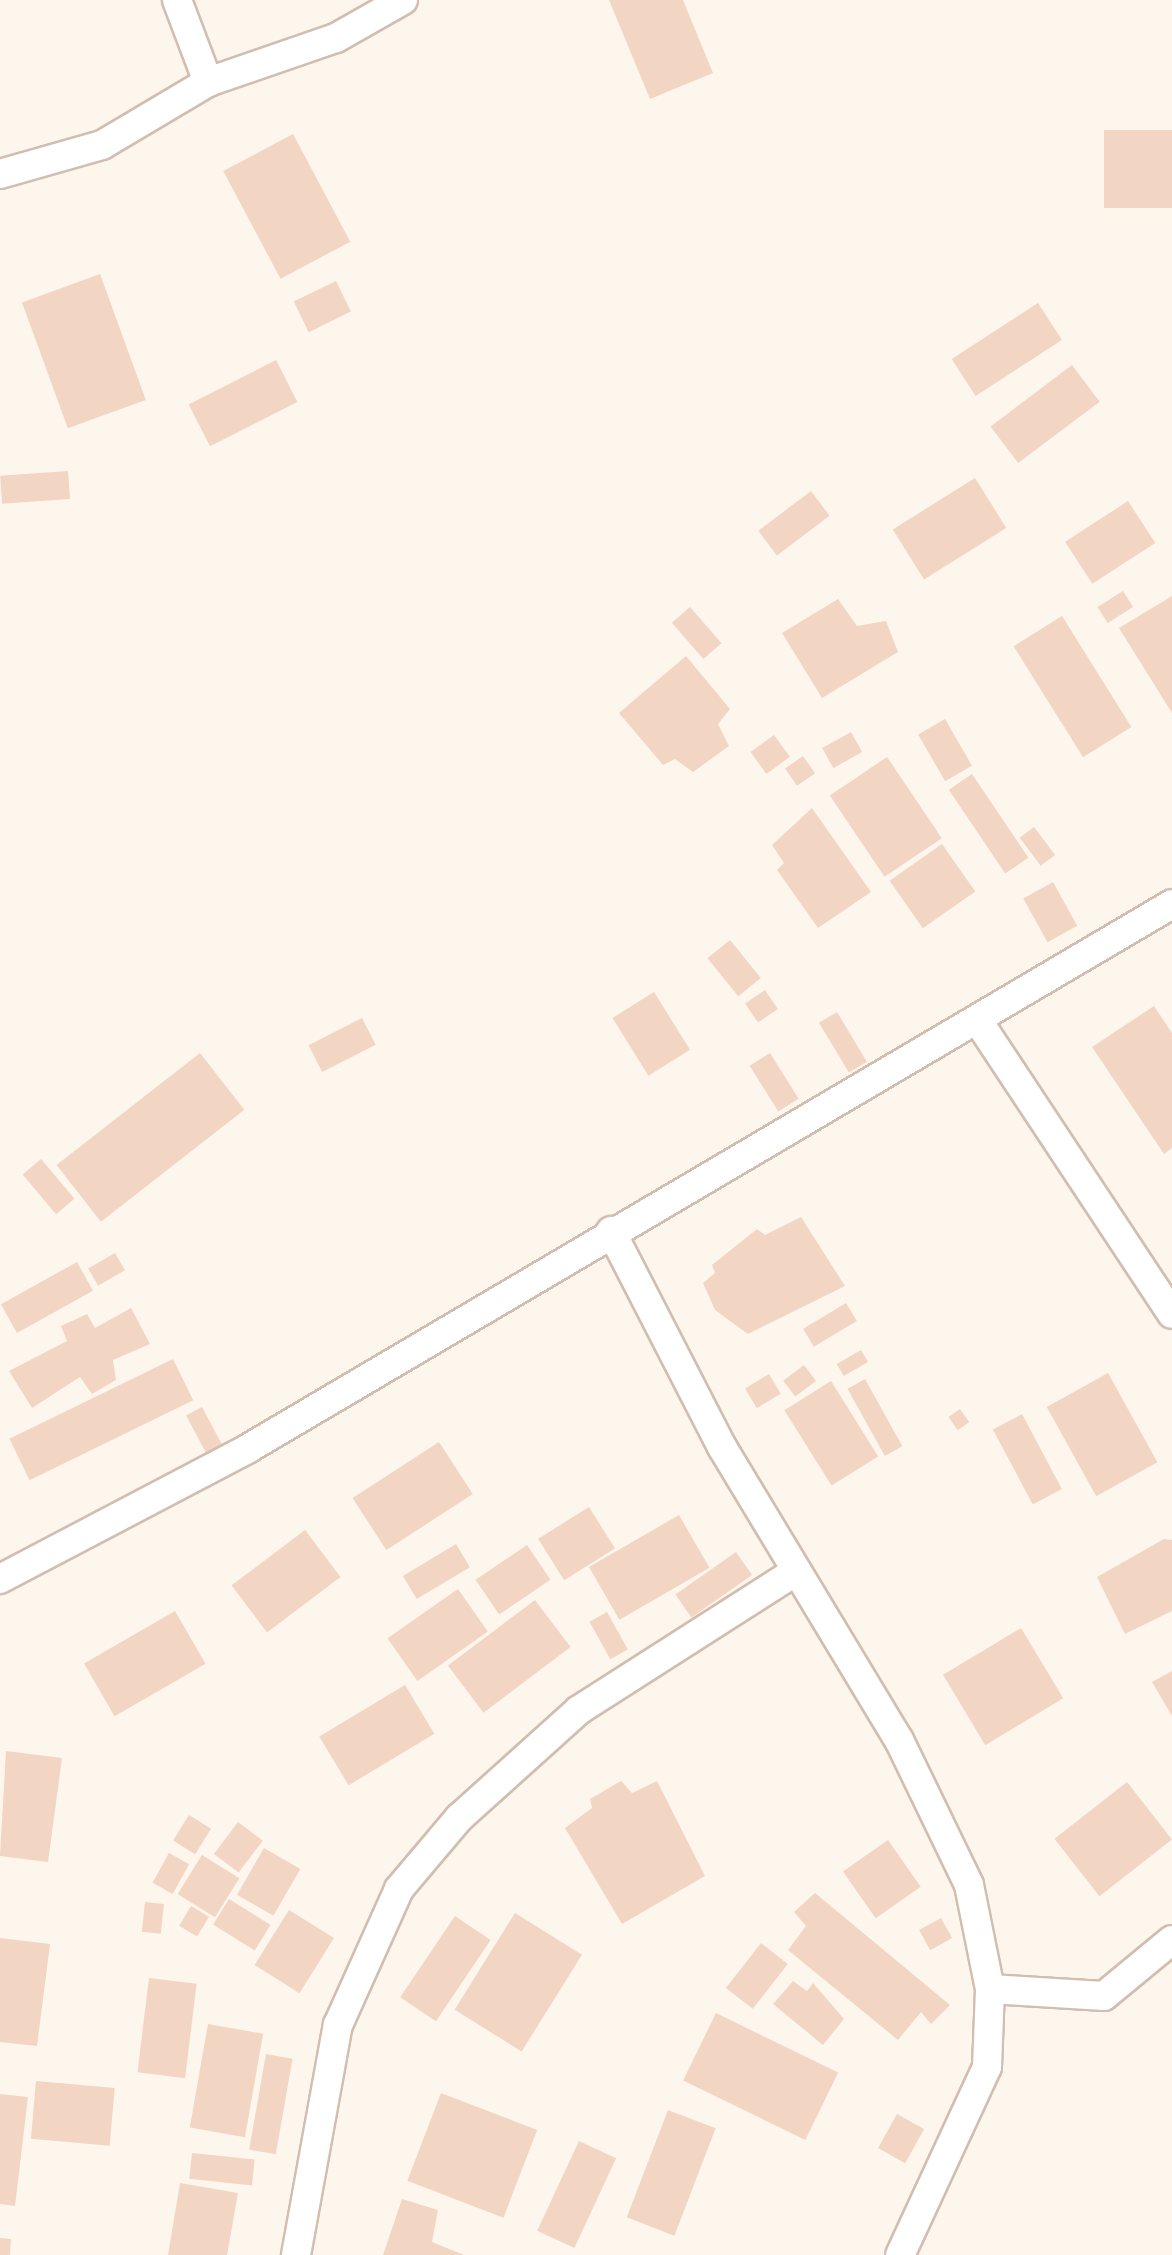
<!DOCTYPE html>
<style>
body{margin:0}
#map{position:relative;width:1172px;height:2255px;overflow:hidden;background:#fdf6ec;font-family:"PT Sans",sans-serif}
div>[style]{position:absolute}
.building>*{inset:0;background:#f3d5c3;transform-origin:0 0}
.roads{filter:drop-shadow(2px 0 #d1beb0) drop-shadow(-2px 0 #d1beb0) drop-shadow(0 2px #d1beb0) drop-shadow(0 -2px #d1beb0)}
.minor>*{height:28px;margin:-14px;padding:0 14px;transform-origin:14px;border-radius:14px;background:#fff}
span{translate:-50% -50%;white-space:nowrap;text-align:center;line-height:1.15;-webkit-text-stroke:6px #fffaf3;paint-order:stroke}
</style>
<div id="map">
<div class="building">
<div style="clip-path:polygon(609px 0,683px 0,713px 73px,650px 99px)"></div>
<div style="left:1172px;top:130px;width:78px;height:68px;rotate:90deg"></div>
<div style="left:293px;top:134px;width:122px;height:79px;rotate:62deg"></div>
<div style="left:100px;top:274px;width:134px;height:83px;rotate:70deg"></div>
<div style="left:336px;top:281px;width:34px;height:47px;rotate:64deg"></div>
<div style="left:1038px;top:303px;width:44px;height:103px;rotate:57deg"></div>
<div style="left:276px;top:360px;width:47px;height:98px;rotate:63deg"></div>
<div style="left:1072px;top:365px;width:46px;height:102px;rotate:53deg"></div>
<div style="left:68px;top:471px;width:28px;height:68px;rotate:86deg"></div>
<div style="left:975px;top:478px;width:59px;height:97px;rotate:58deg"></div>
<div style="left:811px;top:491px;width:31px;height:66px;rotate:53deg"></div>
<div style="left:1128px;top:501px;width:50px;height:75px;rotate:57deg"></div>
<div style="left:1123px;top:591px;width:19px;height:30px;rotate:58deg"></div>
<div style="clip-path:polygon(1172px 596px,1172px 713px,1119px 628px)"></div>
<div style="clip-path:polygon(838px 599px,857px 626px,886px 621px,898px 652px,822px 698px,782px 633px)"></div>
<div style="left:690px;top:607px;width:48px;height:24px;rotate:49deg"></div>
<div style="left:1062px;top:616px;width:131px;height:57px;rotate:58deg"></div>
<div style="clip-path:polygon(686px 656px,730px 709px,718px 724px,729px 746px,693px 772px,675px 759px,663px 765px,619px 713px)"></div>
<div style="left:945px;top:719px;width:54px;height:31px;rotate:60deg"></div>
<div style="left:851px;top:732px;width:23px;height:33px;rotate:61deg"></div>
<div style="left:774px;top:735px;width:27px;height:29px;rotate:54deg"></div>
<div style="left:803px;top:756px;width:21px;height:22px;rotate:55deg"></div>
<div style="left:887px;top:757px;width:98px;height:69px;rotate:56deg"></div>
<div style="left:972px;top:774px;width:101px;height:28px;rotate:56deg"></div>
<div style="clip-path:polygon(812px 808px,871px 892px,818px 928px,777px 870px,784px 863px,772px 845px)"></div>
<div style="left:1034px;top:827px;width:35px;height:18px;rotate:53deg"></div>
<div style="left:942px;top:844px;width:58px;height:64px;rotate:55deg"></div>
<div style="left:1053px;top:882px;width:50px;height:34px;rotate:61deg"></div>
<div style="left:730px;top:940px;width:49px;height:29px;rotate:51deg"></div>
<div style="left:765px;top:990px;width:23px;height:24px;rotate:56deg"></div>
<div style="left:654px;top:992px;width:68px;height:49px;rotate:58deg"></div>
<div style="clip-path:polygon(1154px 1006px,1172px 1033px,1172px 1148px,1164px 1154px,1092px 1047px)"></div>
<div style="left:837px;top:1012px;width:58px;height:21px;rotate:59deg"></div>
<div style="left:362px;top:1018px;width:30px;height:60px;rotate:63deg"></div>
<div style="left:200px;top:1053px;width:72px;height:182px;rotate:52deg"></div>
<div style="left:770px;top:1053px;width:54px;height:24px;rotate:58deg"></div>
<div style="left:41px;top:1159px;width:52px;height:24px;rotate:50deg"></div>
<div style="clip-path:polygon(801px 1217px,845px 1286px,748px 1334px,715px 1310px,703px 1283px,715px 1273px,712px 1265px,757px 1229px,765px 1235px)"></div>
<div style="left:115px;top:1253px;width:20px;height:31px;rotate:60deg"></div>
<div style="left:77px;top:1262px;width:33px;height:87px;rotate:61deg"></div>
<div style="left:846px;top:1303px;width:21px;height:50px;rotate:59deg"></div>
<div style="clip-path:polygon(131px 1308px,150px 1344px,113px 1360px,116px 1380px,92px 1394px,80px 1377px,32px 1408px,9px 1371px,67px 1341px,61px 1326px,87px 1314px,95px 1328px)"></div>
<div style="left:861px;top:1350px;width:14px;height:28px;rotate:60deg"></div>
<div style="left:173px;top:1359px;width:46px;height:182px;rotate:64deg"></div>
<div style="left:804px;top:1365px;width:20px;height:26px;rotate:53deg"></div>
<div style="left:1108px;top:1373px;width:102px;height:70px;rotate:61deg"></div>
<div style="left:769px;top:1374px;width:23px;height:28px;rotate:59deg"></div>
<div style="left:865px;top:1379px;width:77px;height:20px;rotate:61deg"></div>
<div style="left:831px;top:1381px;width:89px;height:55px;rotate:58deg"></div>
<div style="left:202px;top:1407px;width:53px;height:18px;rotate:62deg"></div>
<div style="left:960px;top:1409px;width:16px;height:14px;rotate:55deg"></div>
<div style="left:1022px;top:1414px;width:85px;height:33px;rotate:62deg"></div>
<div style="left:439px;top:1442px;width:62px;height:103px;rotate:57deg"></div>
<div style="left:589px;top:1507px;width:49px;height:60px;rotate:58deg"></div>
<div style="left:679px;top:1515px;width:61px;height:104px;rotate:60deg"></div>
<div style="left:305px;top:1530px;width:59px;height:92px;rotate:53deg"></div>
<div style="clip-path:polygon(1164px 1539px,1172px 1540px,1172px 1611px,1125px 1634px,1097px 1577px)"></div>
<div style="left:456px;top:1544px;width:27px;height:62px;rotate:59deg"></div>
<div style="left:527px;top:1545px;width:42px;height:62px;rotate:56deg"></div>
<div style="left:736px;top:1552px;width:28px;height:74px;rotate:55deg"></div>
<div style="left:458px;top:1589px;width:52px;height:86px;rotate:55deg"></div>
<div style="left:535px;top:1600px;width:59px;height:109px;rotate:53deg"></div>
<div style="left:175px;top:1611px;width:61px;height:105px;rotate:60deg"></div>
<div style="left:607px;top:1612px;width:43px;height:20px;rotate:61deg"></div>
<div style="left:1021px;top:1628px;width:82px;height:91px;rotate:59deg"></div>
<div style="clip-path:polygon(1172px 1671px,1172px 1716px,1152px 1682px)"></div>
<div style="left:405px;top:1685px;width:57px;height:100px;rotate:59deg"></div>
<div style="clip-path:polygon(6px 1751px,62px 1758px,48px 1862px,0 1856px)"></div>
<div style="clip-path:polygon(621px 1781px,632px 1793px,657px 1781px,705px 1876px,622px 1924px,565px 1828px,592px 1808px,590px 1799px)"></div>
<div style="left:1127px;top:1782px;width:73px;height:92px;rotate:52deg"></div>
<div style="left:189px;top:1815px;width:26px;height:30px;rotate:32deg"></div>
<div style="left:238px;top:1822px;width:31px;height:40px;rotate:37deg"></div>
<div style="left:888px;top:1840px;width:57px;height:55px;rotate:55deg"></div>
<div style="left:264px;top:1848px;width:42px;height:54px;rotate:30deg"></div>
<div style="left:169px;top:1853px;width:23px;height:34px;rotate:29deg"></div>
<div style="left:202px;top:1855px;width:44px;height:46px;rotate:32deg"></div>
<div style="clip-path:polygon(815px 1893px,950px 2005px,931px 2024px,921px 2012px,898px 2040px,788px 1950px,806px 1926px,794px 1912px)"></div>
<div style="left:229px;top:1899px;width:49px;height:30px;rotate:32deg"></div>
<div style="left:145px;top:1902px;width:19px;height:30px;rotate:6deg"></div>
<div style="left:191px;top:1906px;width:21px;height:23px;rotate:31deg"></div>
<div style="left:289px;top:1910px;width:53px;height:65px;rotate:32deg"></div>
<div style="left:515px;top:1913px;width:79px;height:114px;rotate:32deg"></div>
<div style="left:455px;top:1916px;width:43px;height:98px;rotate:34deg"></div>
<div style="left:941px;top:1918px;width:23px;height:25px;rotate:61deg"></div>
<div style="clip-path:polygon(0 1938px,50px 1944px,37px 2046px,0 2042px)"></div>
<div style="left:761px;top:1943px;width:34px;height:57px;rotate:38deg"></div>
<div style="left:149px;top:1978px;width:48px;height:95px;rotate:7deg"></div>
<div style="clip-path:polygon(793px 1981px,807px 1991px,813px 1983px,844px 2019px,823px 2045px,773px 2004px)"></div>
<div style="left:716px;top:2013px;width:136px;height:75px;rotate:26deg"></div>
<div style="left:208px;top:2024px;width:56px;height:105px;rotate:10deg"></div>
<div style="left:266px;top:2054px;width:27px;height:97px;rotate:10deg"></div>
<div style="left:36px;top:2081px;width:79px;height:58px;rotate:5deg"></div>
<div style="left:441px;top:2093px;width:103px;height:94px;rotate:21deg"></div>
<div style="clip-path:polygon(0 2094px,28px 2097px,15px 2206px,0 2204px)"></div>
<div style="left:668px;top:2110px;width:51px;height:115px;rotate:21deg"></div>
<div style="left:897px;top:2114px;width:31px;height:39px;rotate:29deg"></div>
<div style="left:579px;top:2141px;width:41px;height:99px;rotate:25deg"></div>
<div style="left:192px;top:2153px;width:63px;height:26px;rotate:6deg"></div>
<div style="clip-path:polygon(180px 2183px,238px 2193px,227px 2255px,168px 2255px)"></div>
<div style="clip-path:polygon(402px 2199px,438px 2210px,432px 2242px,464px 2255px,383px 2255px)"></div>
<div style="clip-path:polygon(0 2238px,11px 2239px,10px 2255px,0 2255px)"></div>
</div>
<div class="roads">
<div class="minor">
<div style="left:177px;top:0;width:88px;rotate:69.3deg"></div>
<div style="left:0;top:174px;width:106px;rotate:-15.9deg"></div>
<div style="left:102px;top:145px;width:123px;rotate:-30.7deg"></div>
<div style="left:208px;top:82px;width:135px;rotate:-19deg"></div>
<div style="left:336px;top:38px;width:77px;rotate:-29.6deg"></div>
<div style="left:978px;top:1021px;width:351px;rotate:56.5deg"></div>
<div style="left:611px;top:1231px;width:243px;rotate:62.8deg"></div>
<div style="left:722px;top:1447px;width:342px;rotate:58.9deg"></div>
<div style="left:899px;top:1740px;width:161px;rotate:64.2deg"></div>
<div style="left:969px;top:1885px;width:106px;rotate:78.6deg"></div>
<div style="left:990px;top:1989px;width:78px;rotate:92.2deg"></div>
<div style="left:987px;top:2067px;width:207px;rotate:114.8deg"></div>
<div style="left:0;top:1579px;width:281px;rotate:-27.7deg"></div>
<div style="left:249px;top:1448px;width:1071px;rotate:-30.51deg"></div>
<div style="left:990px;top:1989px;width:114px;rotate:3.5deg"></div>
<div style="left:1104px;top:1996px;width:88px;rotate:-39.5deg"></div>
<div style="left:296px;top:2255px;width:234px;rotate:-79.7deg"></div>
<div style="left:338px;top:2025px;width:149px;rotate:-65.8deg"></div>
<div style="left:399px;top:1889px;width:93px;rotate:-49.8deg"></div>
<div style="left:459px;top:1818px;width:161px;rotate:-42deg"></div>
<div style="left:579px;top:1710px;width:256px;rotate:-32.6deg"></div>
</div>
</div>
</div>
